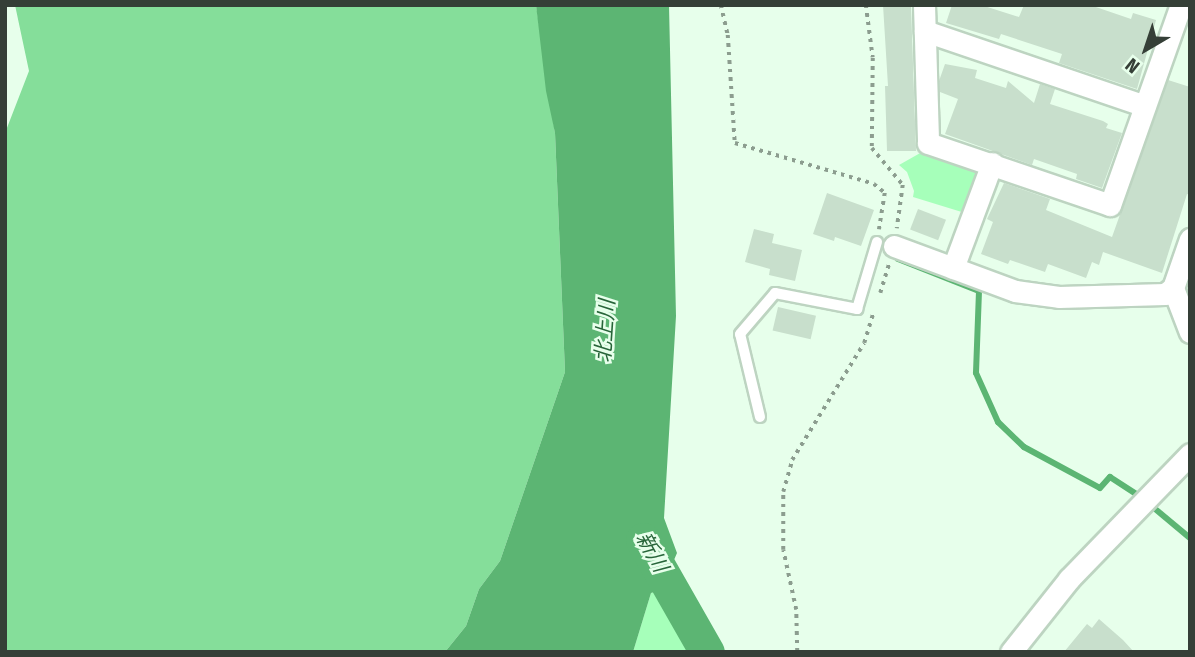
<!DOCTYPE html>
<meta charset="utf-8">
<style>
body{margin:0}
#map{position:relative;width:1195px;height:657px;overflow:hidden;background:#e7ffeb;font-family:"Fira Sans Condensed","Noto Sans JP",sans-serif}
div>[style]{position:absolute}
.green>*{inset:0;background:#a6ffba}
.forest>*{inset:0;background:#85de9a}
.water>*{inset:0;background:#5cb573}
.stream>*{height:6px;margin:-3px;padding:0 3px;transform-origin:3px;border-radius:3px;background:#5cb573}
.river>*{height:35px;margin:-17.5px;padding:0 17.5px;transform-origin:17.5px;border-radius:17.5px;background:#5cb573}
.building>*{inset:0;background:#c8dfcc;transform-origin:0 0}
.path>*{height:3.5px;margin-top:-1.75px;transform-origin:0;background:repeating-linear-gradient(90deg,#8c9d8f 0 3.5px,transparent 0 8.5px)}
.roads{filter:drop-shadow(2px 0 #bdd4c1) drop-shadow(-2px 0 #bdd4c1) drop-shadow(0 2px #bdd4c1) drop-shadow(0 -2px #bdd4c1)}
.service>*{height:10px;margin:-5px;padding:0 5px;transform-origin:5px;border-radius:5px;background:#fff}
.minor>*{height:21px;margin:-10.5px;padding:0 10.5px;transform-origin:10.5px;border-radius:10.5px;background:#fff}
span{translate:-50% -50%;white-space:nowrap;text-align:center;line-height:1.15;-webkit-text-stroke:5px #e7ffeb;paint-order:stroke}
.water-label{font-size:21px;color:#276539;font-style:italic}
.frame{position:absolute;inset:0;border:7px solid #353f37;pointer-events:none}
.north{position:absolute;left:1111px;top:14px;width:70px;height:70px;-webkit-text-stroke:5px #e7ffeb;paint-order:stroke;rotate:219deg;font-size:19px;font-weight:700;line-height:28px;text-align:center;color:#353f37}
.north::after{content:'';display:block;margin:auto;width:24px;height:32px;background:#353f37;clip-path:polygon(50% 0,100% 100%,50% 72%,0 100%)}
</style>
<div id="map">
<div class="green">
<div style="clip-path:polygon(922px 152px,973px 166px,978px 175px,965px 213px,913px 197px,914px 191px,907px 172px,899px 165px)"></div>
<div style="clip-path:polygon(661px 590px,692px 652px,633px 652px,651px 593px)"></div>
</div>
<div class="forest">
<div style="clip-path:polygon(15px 5px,536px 5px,555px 133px,565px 372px,500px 561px,479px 589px,466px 626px,445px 652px,5px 652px,5px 133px,29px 71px)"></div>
</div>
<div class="water">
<div style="clip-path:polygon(536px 5px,669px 5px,676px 316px,664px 518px,677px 553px,661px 590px,651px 593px,633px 652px,445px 652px,466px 626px,479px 589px,500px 561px,565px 372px,555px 133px,546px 91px)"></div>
</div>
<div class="stream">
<div style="left:898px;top:259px;width:87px;rotate:21.6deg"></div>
<div style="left:979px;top:291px;width:82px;rotate:92.1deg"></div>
<div style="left:976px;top:373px;width:54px;rotate:65.8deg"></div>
<div style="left:998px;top:422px;width:36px;rotate:44deg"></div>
<div style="left:1024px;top:447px;width:86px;rotate:28.3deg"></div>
<div style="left:1100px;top:488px;width:15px;rotate:-48deg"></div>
<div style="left:1110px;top:477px;width:31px;rotate:33deg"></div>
<div style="left:1154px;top:508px;width:47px;rotate:39.8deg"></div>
</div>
<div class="river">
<div style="left:643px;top:540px;width:129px;rotate:60.3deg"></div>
</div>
<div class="building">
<div style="clip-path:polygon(883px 5px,911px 6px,916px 151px,887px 151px,885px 86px,888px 86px)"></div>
<div style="clip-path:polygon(952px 5px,981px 5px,1019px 17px,1024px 5px,1090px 5px,1131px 19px,1133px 13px,1156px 20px,1137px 89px,1059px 63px,1062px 54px,1001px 34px,999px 39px,946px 23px)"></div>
<div style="clip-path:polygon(945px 64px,977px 70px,975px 78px,1006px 88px,1008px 81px,1034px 103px,1040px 84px,1055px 89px,1050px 104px,1103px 121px,1108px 124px,1106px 128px,1122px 133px,1102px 188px,1076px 179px,1077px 174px,1034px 159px,1032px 165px,945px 134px,958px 99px,940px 92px,939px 81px)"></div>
<div style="clip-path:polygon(1168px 80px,1190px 87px,1190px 195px,1187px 194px,1162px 273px,1103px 252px,1099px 265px,1092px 262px,1086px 278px,1048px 264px,1045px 272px,1010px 260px,1008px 264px,981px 254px,993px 222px,987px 219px,1004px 183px,1050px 199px,1046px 210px,1112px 237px)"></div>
<div style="clip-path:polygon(827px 193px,874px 210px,861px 246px,835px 237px,834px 241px,813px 234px)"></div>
<div style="left:918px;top:209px;width:30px;height:22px;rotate:21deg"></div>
<div style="clip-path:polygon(754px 229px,774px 234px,772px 243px,802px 250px,795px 281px,769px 275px,770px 269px,745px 262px)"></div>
<div style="left:778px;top:307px;width:39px;height:24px;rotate:13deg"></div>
<div style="clip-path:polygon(1099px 619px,1123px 640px,1134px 652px,1064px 652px,1087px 624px,1092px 628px)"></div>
</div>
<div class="path">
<div style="left:721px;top:5px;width:31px;rotate:77deg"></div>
<div style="left:728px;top:35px;width:108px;rotate:86.3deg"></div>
<div style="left:735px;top:143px;width:145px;rotate:16.4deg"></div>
<div style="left:874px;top:184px;width:14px;rotate:39deg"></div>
<div style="left:885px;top:193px;width:37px;rotate:99deg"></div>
<div style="left:866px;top:5px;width:53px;rotate:82.5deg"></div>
<div style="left:873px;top:58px;width:90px;rotate:90.6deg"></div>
<div style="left:872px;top:148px;width:48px;rotate:50deg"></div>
<div style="left:903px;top:185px;width:44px;rotate:97.8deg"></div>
<div style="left:880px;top:293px;width:30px;rotate:-73deg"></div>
<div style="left:797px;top:652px;width:42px;rotate:-91.4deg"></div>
<div style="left:796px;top:610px;width:61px;rotate:-102.2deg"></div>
<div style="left:783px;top:550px;width:58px;rotate:-90deg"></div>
<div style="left:783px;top:492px;width:33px;rotate:-74deg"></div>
<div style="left:792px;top:460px;width:137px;rotate:-58.4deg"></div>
<div style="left:864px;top:343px;width:30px;rotate:-73deg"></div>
</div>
<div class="roads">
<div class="service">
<div style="left:760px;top:417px;width:85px;rotate:-103.5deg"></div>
<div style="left:740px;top:334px;width:54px;rotate:-49.5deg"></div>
<div style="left:775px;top:293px;width:84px;rotate:11deg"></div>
<div style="left:857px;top:309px;width:70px;rotate:-73.4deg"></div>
</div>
<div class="minor">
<div style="left:924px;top:5px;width:138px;rotate:88.3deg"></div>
<div style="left:928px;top:143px;width:192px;rotate:18.8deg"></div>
<div style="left:1110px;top:205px;width:212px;rotate:-70.5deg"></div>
<div style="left:925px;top:31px;width:232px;rotate:18.8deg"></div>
<div style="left:894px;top:246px;width:129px;rotate:20.4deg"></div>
<div style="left:1015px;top:291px;width:44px;rotate:7.8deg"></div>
<div style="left:1059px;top:297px;width:106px;rotate:-1.6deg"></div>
<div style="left:1165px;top:294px;width:10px;rotate:-37deg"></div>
<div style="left:1173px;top:288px;width:52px;rotate:-70.9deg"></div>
<div style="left:953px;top:268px;width:112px;rotate:-69.6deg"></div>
<div style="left:1173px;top:288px;width:47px;rotate:68.9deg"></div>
<div style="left:1011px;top:652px;width:93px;rotate:-51.5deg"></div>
<div style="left:1069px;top:579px;width:174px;rotate:-45.9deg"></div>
</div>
</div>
<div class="water-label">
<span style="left:605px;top:331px;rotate:-86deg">北上川</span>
<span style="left:652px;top:552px;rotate:61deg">新川</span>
</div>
<div class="frame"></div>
<div class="north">N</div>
</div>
